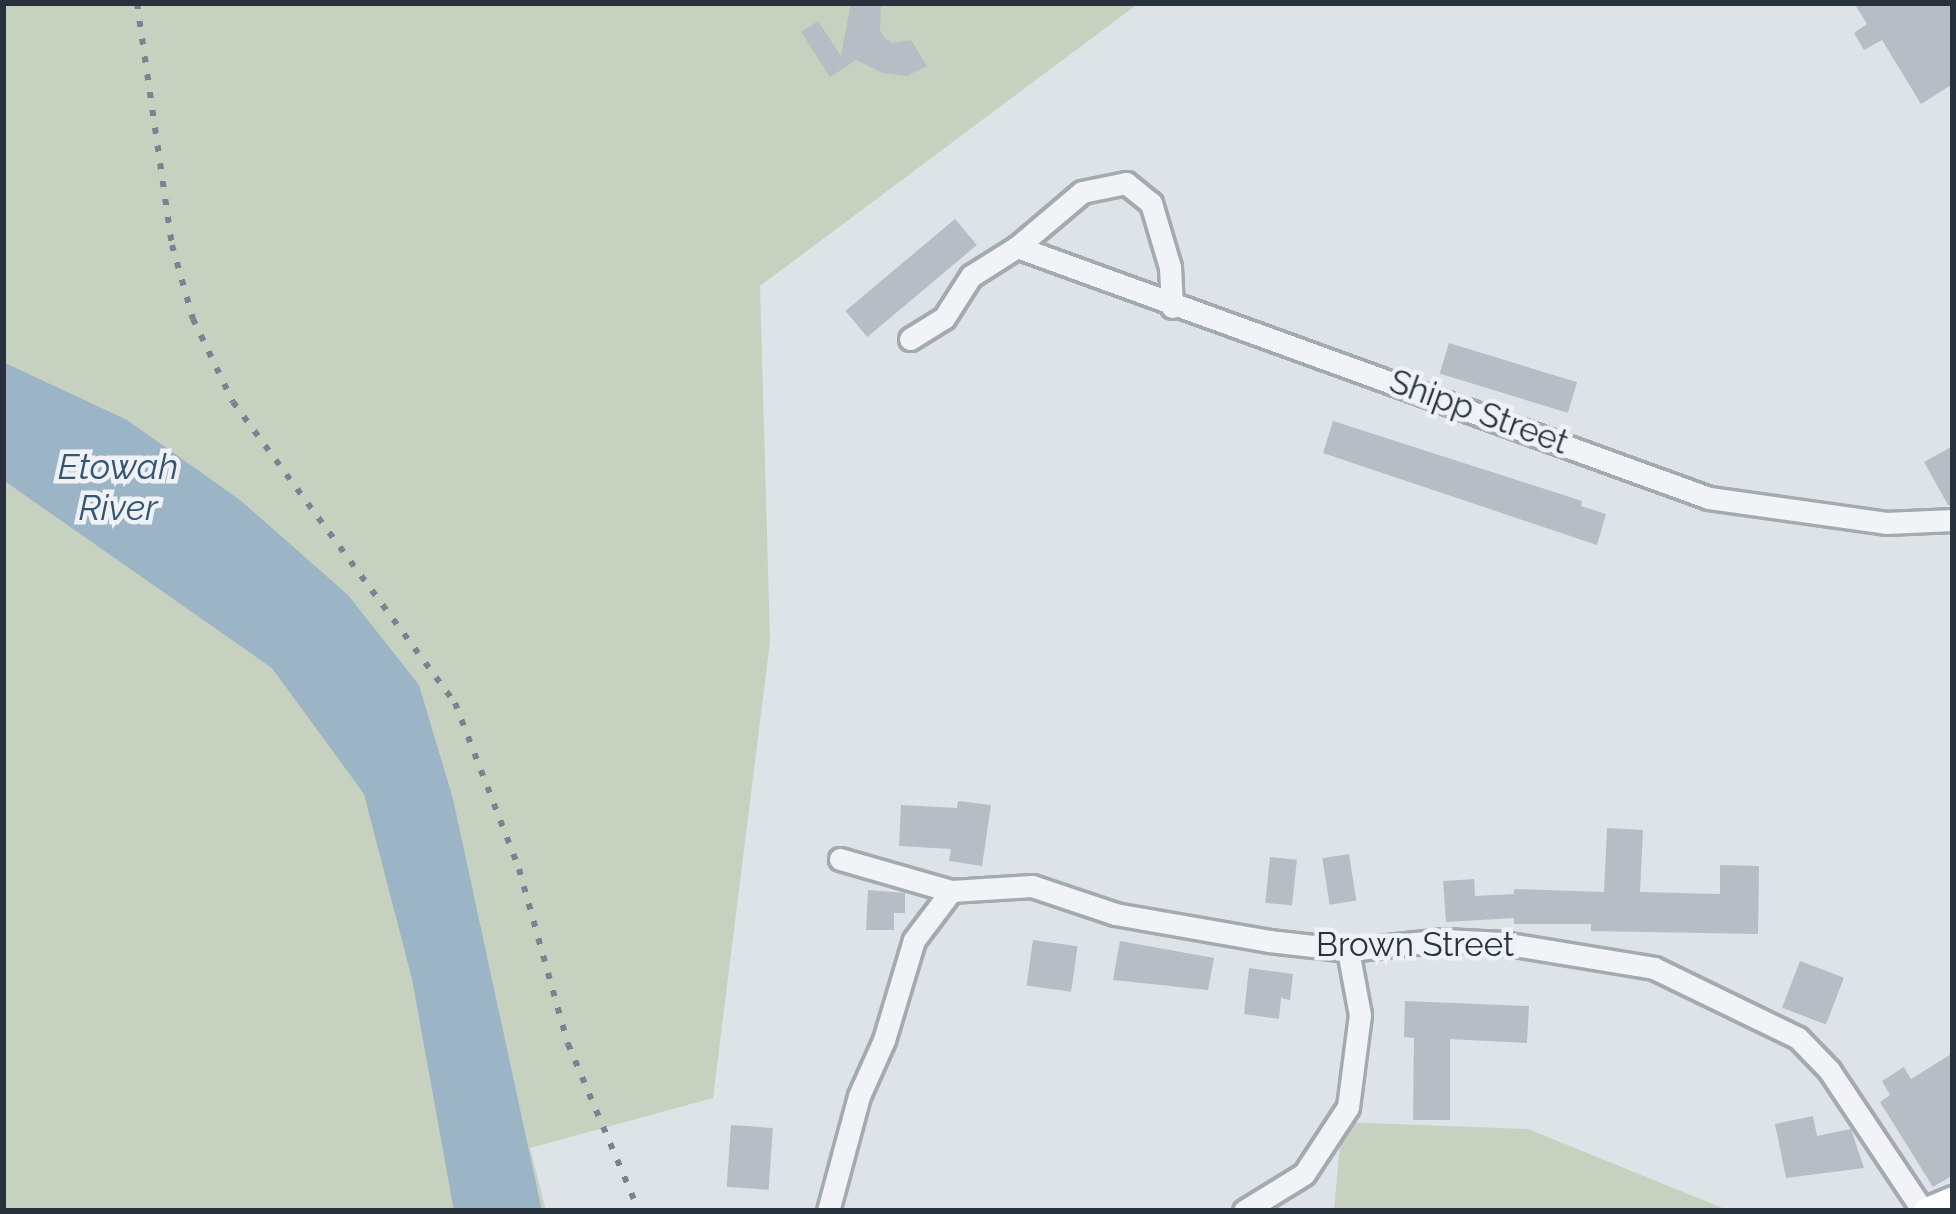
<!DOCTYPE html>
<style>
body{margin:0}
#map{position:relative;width:1956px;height:1214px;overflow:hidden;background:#dee3e7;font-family:Raleway,sans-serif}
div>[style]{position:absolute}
.green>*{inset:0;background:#c6d1c0}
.water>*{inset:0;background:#9bb4c6}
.building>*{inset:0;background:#b6bdc4;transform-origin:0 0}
.roads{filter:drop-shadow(3px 0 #a4aab1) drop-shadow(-3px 0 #a4aab1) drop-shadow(0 3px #a4aab1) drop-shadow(0 -3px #a4aab1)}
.minor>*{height:21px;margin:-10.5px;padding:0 10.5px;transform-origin:10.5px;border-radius:10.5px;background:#f1f3f6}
.major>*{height:27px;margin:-13.5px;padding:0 13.5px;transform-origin:13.5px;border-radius:13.5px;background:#fff}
.rail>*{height:6px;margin-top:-3px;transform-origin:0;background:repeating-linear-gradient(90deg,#798490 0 6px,transparent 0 18px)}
span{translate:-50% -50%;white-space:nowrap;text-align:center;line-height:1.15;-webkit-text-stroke:9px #eef1f5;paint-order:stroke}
.street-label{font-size:33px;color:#28323d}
.water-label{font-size:36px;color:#35556f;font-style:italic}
.frame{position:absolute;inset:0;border:6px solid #28323d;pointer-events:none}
</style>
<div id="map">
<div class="green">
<div style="clip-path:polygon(3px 3px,1139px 3px,760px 286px,770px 641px,713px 1098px,530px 1148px,546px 1211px,3px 1211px)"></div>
<div style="clip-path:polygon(1342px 1122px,1528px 1129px,1730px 1211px,1334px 1211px)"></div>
</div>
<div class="water">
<div style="clip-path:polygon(3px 362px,127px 420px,240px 500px,348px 595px,419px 685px,453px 799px,542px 1211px,454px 1211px,412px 979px,364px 794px,272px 668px,3px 480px)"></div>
</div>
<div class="building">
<div style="clip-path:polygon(851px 3px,881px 3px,880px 31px,885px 38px,893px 43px,911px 40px,927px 66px,907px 76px,883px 73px,856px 60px,830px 77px,801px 32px,818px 21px,841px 56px)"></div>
<div style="clip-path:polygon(1854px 3px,1953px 3px,1953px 84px,1921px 104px,1882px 40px,1864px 50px,1854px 33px,1867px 24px)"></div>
<div style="left:955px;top:219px;width:34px;height:143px;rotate:50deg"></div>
<div style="left:1449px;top:343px;width:134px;height:32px;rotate:17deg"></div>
<div style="clip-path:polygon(1333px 421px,1582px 501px,1581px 506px,1606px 514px,1597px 545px,1323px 453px)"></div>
<div style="clip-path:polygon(1953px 446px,1953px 505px,1948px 505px,1924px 462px)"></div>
<div style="clip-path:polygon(958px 801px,991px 805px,982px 866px,949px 861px,951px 849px,899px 846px,901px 805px,957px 808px)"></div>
<div style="clip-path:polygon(1607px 828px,1643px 830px,1640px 892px,1720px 894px,1720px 865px,1759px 866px,1758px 934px,1591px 931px,1591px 924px,1514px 924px,1514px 918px,1446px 922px,1443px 881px,1474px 879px,1475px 896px,1514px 894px,1514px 889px,1604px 892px)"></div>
<div style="left:1349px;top:854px;width:47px;height:27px;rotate:81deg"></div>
<div style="left:1270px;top:857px;width:27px;height:46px;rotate:6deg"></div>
<div style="clip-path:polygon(868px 890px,905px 893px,905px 913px,894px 913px,894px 930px,866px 930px)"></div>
<div style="left:1033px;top:940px;width:45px;height:46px;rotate:8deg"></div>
<div style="clip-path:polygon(1120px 941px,1214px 958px,1208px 990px,1113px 980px)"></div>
<div style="left:1800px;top:961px;width:47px;height:50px;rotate:21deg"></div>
<div style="clip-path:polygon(1249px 968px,1293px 974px,1290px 1000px,1281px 998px,1279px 1019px,1244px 1014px)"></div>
<div style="clip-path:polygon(1405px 1001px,1529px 1006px,1527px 1043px,1450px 1039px,1450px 1120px,1413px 1120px,1414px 1038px,1404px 1037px)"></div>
<div style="clip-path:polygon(1953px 1053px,1953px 1175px,1933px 1187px,1880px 1102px,1890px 1095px,1882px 1081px,1904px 1067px,1911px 1079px)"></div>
<div style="clip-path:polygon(1813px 1116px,1817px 1136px,1851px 1129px,1864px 1168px,1786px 1178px,1775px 1124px)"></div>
<div style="left:731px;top:1125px;width:42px;height:62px;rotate:4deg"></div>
</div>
<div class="roads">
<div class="minor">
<div style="left:1017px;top:247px;width:736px;rotate:19.94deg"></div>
<div style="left:1709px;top:498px;width:179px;rotate:8deg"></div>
<div style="left:1886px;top:523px;width:67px;rotate:-2.6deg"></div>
<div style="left:910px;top:339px;width:40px;rotate:-32deg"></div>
<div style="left:944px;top:318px;width:50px;rotate:-57.3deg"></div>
<div style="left:971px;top:276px;width:54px;rotate:-32.2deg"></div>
<div style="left:1017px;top:247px;width:85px;rotate:-40.2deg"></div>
<div style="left:1082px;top:192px;width:45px;rotate:-11.6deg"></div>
<div style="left:1126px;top:183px;width:32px;rotate:39deg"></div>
<div style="left:1151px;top:203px;width:67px;rotate:73.5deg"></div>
<div style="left:1170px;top:267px;width:40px;rotate:87.1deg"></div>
<div style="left:840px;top:859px;width:116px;rotate:16.1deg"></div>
<div style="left:951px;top:891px;width:81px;rotate:-3.5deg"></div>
<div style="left:1032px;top:886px;width:88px;rotate:18.6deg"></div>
<div style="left:1115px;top:914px;width:156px;rotate:9.9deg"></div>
<div style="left:1269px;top:941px;width:80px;rotate:6.5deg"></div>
<div style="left:1348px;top:950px;width:97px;rotate:-5.9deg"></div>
<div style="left:1444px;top:940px;width:59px;rotate:2.9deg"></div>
<div style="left:1503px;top:943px;width:153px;rotate:9.4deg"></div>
<div style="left:1654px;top:968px;width:160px;rotate:25.9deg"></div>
<div style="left:1798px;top:1038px;width:45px;rotate:45.9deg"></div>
<div style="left:1829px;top:1070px;width:169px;rotate:56.3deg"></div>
<div style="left:828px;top:1211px;width:119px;rotate:-74.9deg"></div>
<div style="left:859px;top:1096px;width:61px;rotate:-65.9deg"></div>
<div style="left:884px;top:1040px;width:104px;rotate:-73.3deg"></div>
<div style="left:914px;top:940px;width:61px;rotate:-52.9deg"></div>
<div style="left:1244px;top:1211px;width:70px;rotate:-31.7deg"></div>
<div style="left:1304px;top:1174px;width:80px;rotate:-56.7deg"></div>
<div style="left:1348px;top:1107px;width:93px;rotate:-82.6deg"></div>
<div style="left:1360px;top:1015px;width:66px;rotate:-100.5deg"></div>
</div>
<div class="major">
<div style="left:1927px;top:1211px;width:28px;rotate:-23deg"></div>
</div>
</div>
<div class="rail">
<div style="left:137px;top:3px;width:245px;rotate:81.8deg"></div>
<div style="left:172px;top:245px;width:77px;rotate:74.2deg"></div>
<div style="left:193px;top:319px;width:92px;rotate:64.3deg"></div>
<div style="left:233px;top:402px;width:374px;rotate:53.6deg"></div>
<div style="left:455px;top:703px;width:178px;rotate:68.9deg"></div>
<div style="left:519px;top:869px;width:182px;rotate:74.4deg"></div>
<div style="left:568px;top:1044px;width:181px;rotate:67deg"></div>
</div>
<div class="street-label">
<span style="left:1479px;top:412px;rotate:20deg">Shipp Street</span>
<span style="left:1415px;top:945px">Brown Street</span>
</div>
<div class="water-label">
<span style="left:118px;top:487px">Etowah<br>River</span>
</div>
<div class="frame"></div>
</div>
